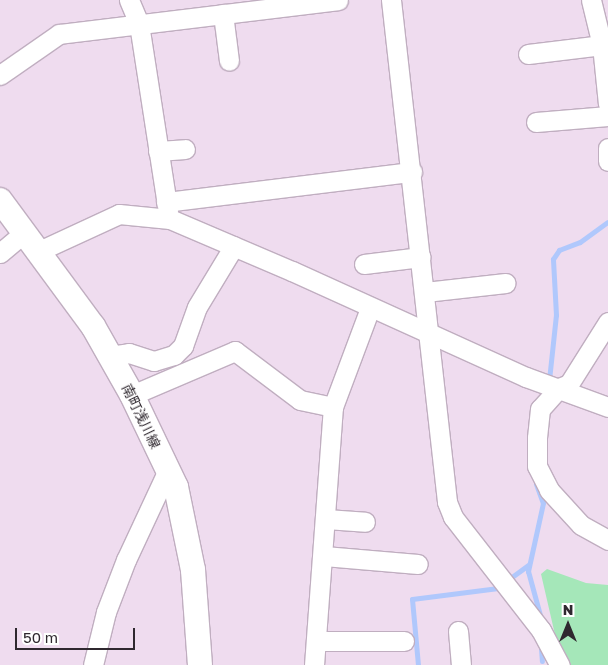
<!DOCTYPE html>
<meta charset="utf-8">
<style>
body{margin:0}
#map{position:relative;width:608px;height:665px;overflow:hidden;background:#efdcef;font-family:"Golos Text","Noto Sans JP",sans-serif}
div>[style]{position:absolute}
.green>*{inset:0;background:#a5e7b9}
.stream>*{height:5px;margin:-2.5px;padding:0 2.5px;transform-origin:2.5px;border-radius:2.5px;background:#b0c8fc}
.roads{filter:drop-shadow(1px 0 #c0aec0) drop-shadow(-1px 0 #c0aec0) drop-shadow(0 1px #c0aec0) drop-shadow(0 -1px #c0aec0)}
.minor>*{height:19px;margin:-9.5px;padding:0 9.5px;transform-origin:9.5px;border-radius:9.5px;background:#fff}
.tertiary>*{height:24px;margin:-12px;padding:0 12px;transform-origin:12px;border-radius:12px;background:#fff}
span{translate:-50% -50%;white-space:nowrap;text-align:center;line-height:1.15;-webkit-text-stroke:4.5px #fff;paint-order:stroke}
.street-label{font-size:14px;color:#2f282f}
.north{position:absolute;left:543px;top:600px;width:50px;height:50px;-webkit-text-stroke:4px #fff;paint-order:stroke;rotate:0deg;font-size:14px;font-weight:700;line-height:20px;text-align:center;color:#2f282f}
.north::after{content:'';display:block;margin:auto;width:18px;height:22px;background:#2f282f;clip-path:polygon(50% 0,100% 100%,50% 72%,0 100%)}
.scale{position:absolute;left:15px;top:628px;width:120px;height:22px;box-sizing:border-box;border:2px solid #2f282f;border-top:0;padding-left:6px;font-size:15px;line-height:18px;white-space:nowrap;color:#2f282f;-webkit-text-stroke:4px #fff;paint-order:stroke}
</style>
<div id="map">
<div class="green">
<div style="clip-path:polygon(547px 569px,586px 583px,608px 585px,608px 665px,562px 665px,541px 574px)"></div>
</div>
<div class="stream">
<div style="left:549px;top:380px;width:65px;rotate:-83.9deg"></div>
<div style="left:556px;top:315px;width:56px;rotate:-93.1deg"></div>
<div style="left:553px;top:259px;width:11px;rotate:-56deg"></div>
<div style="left:559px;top:250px;width:22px;rotate:-21deg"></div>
<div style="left:580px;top:242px;width:34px;rotate:-36deg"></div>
<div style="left:536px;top:484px;width:20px;rotate:70deg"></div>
<div style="left:543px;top:503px;width:70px;rotate:102.4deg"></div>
<div style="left:528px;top:571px;width:50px;rotate:74.8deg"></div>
<div style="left:509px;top:579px;width:24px;rotate:-36deg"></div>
<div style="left:541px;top:648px;width:13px;rotate:86deg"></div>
<div style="left:418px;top:665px;width:66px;rotate:-95.2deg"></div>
<div style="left:412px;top:599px;width:87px;rotate:-7.3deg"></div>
</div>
<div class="roads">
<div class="minor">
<div style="left:129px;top:0;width:26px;rotate:67deg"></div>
<div style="left:139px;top:24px;width:190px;rotate:81.2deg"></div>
<div style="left:391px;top:0;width:505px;rotate:83.63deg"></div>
<div style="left:447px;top:502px;width:16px;rotate:68deg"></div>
<div style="left:453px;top:517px;width:143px;rotate:52.1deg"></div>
<div style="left:541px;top:630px;width:40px;rotate:62deg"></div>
<div style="left:591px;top:0;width:46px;rotate:76.3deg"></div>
<div style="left:602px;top:45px;width:59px;rotate:84.2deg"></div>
<div style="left:223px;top:14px;width:47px;rotate:82.7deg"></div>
<div style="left:528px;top:54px;width:75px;rotate:-6.9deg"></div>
<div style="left:0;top:75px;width:72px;rotate:-34.8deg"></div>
<div style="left:59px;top:34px;width:281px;rotate:-6.9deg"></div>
<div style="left:536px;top:122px;width:72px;rotate:-4.8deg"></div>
<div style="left:608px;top:148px;width:13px;rotate:90deg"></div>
<div style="left:158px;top:151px;width:27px;rotate:-4deg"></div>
<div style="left:166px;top:202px;width:248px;rotate:-7deg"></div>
<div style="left:39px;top:251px;width:88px;rotate:-24.8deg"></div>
<div style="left:119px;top:214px;width:51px;rotate:5.6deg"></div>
<div style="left:170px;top:219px;width:133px;rotate:23.1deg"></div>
<div style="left:292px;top:271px;width:257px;rotate:24.4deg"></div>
<div style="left:526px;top:377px;width:87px;rotate:20.1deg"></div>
<div style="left:0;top:253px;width:33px;rotate:-40deg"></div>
<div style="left:364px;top:264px;width:57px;rotate:-7deg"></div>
<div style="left:425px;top:292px;width:81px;rotate:-6.4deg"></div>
<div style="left:608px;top:322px;width:73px;rotate:122.2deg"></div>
<div style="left:569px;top:384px;width:11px;rotate:158deg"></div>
<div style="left:559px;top:388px;width:28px;rotate:132deg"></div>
<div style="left:540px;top:409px;width:29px;rotate:96deg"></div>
<div style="left:537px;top:438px;width:28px;rotate:90deg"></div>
<div style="left:537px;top:466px;width:27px;rotate:63deg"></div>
<div style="left:549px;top:490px;width:47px;rotate:47.6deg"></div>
<div style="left:581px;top:525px;width:31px;rotate:29deg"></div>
<div style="left:110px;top:356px;width:19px;rotate:-9deg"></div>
<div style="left:129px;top:353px;width:26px;rotate:18deg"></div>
<div style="left:154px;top:361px;width:21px;rotate:-17deg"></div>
<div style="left:174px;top:355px;width:13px;rotate:-45deg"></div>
<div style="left:183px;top:346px;width:41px;rotate:-70.3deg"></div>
<div style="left:197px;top:307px;width:71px;rotate:-58.8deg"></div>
<div style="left:132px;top:395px;width:112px;rotate:-23.1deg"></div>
<div style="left:235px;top:351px;width:81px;rotate:37deg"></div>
<div style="left:300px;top:400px;width:34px;rotate:12deg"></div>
<div style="left:326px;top:519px;width:39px;rotate:4deg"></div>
<div style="left:324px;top:556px;width:94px;rotate:4.9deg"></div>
<div style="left:458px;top:631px;width:34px;rotate:85deg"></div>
<div style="left:316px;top:641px;width:88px"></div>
<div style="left:93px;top:665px;width:55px;rotate:-76.2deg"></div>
<div style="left:106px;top:612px;width:56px;rotate:-69deg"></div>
<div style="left:126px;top:560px;width:99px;rotate:-65deg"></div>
<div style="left:314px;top:665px;width:259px;rotate:-85.8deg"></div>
<div style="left:333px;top:407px;width:106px;rotate:-69.5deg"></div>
</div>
<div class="tertiary">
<div style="left:0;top:200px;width:157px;rotate:53.6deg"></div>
<div style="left:93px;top:326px;width:79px;rotate:60.5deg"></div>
<div style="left:132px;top:395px;width:102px;rotate:64.4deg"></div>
<div style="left:176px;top:487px;width:85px;rotate:78.4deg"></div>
<div style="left:193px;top:570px;width:95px;rotate:85.8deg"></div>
</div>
</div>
<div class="street-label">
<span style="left:141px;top:416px;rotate:64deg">南町浅川線</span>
</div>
<div class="north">N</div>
<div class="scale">50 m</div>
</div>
